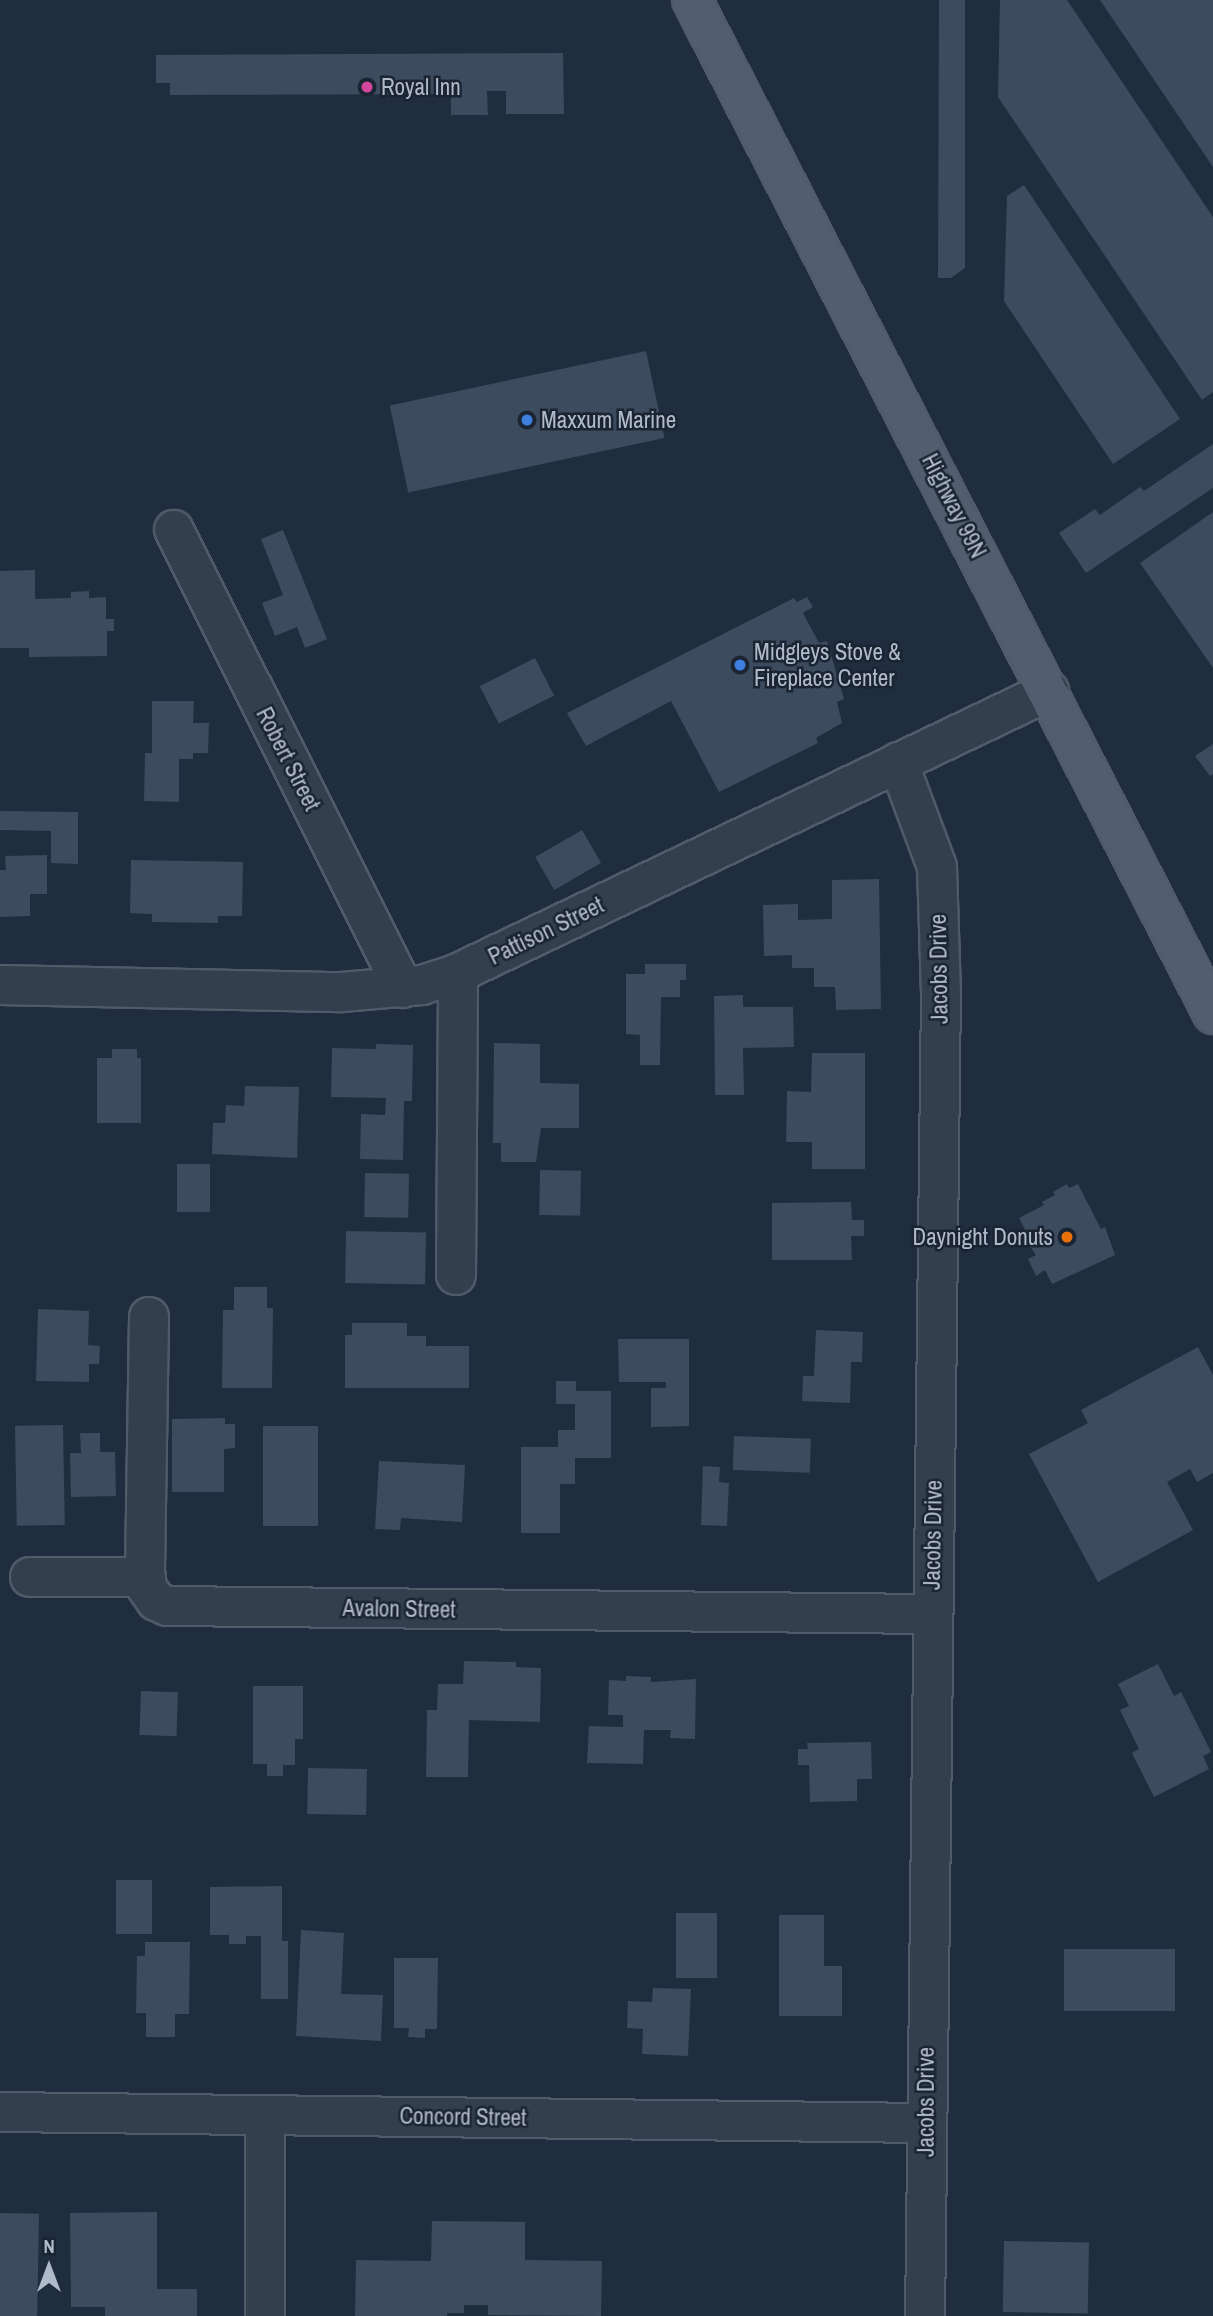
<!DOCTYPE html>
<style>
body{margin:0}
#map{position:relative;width:1213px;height:2316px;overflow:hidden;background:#202d3e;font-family:"Archivo Narrow",sans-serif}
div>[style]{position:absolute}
.building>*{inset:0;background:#3c4b5d;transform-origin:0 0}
.roads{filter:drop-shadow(2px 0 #505a68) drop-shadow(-2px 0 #505a68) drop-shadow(0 2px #505a68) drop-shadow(0 -2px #505a68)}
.minor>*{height:38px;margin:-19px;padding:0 19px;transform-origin:19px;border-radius:19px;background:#343f4d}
.major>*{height:38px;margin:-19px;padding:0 19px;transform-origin:19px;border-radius:19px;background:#525e6e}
.dots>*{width:19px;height:19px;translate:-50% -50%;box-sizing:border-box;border:4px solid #1a2432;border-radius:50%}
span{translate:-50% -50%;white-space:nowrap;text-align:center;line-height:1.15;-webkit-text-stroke:5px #1a2432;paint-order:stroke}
.poi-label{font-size:23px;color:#b0bac9}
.left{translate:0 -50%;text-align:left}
.right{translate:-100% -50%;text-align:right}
.street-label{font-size:23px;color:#b0bac9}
.north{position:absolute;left:14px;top:2232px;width:70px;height:70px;-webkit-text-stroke:5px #1a2432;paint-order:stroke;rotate:0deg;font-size:19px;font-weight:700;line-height:28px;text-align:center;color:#b0bac9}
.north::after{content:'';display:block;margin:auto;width:24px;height:32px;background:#b0bac9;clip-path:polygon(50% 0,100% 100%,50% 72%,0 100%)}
</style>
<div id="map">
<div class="building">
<div style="clip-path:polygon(939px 0,965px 0,965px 268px,951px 278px,938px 278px)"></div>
<div style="clip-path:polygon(1000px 0,1067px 0,1213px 217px,1213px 392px,1202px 400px,998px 97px)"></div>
<div style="clip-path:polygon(1100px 0,1213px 0,1213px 167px)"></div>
<div style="clip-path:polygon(563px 53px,564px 114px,506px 114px,506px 91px,487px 91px,488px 115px,451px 115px,451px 94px,170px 95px,170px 83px,156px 83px,156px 55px)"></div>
<div style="clip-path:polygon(1024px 185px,1180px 419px,1113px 464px,1004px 301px,1007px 196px)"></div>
<div style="left:646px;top:351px;width:89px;height:262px;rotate:78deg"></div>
<div style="clip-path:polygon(1213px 444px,1213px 488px,1086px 573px,1059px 533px,1095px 509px,1100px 515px,1140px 487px,1144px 491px)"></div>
<div style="clip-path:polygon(1213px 512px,1213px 668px,1140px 563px)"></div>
<div style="clip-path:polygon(283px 530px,327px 639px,305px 648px,297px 627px,275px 636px,262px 603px,283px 595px,261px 539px)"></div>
<div style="clip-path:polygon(35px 570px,35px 599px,71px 598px,71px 592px,89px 591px,89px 598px,106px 597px,106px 619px,114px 619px,114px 631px,107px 631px,107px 656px,29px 657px,29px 648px,0 648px,0 571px)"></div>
<div style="clip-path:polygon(807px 597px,813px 607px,803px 613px,819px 643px,827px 641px,844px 699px,837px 702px,842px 723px,816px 738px,818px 743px,719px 792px,671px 701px,586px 746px,567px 713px,794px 598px,797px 602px)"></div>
<div style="left:535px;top:658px;width:42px;height:62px;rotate:63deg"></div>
<div style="clip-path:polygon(152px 701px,194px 701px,193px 723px,209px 723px,208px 753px,193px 753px,193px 759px,179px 759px,179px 802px,144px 801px,145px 753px,152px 753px)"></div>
<div style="clip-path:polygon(1213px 744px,1213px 774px,1210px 776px,1195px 756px)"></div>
<div style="clip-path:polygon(0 811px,78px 812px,78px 864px,51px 863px,51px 831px,0 830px)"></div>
<div style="left:582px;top:830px;width:38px;height:54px;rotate:60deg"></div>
<div style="clip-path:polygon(47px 855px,47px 894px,30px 894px,30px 916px,0 917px,0 870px,6px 870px,5px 856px)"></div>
<div style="clip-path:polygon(131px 860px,243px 862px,242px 916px,218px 916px,218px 923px,152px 922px,152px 914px,130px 913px)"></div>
<div style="clip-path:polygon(879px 879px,881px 1009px,836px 1010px,835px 987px,814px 987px,814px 968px,792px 968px,792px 955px,764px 956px,763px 905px,798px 904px,798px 920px,832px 919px,832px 880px)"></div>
<div style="clip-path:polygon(645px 964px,686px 964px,686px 980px,680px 980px,680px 997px,661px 997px,660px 1065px,640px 1065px,640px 1035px,626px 1034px,626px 974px,645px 974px)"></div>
<div style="clip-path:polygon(743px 995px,743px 1007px,793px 1007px,794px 1047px,743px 1048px,744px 1095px,715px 1095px,714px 996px)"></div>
<div style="clip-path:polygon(494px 1043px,540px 1044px,540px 1083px,579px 1084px,579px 1128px,541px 1128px,536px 1162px,501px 1162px,501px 1143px,493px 1143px)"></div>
<div style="clip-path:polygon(376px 1044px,413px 1045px,412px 1101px,404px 1101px,403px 1160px,360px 1159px,361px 1114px,385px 1115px,386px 1098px,331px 1097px,332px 1048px,376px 1049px)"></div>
<div style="clip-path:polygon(112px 1049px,137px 1049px,137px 1058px,141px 1058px,141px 1123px,97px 1123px,97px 1058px,112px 1058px)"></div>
<div style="clip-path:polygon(812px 1053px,865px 1053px,865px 1169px,812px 1169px,812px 1142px,786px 1142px,787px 1091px,811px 1092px)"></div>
<div style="clip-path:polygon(245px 1086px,299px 1087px,297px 1158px,212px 1154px,213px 1123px,225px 1123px,226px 1105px,244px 1106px)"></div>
<div style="left:177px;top:1164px;width:33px;height:48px"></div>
<div style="left:540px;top:1170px;width:41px;height:45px;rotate:1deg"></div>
<div style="left:365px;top:1173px;width:44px;height:44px;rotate:1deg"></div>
<div style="clip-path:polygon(1067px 1184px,1069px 1188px,1078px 1184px,1101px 1229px,1105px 1227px,1115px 1255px,1052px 1284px,1045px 1270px,1036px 1276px,1028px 1259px,1036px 1255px,1021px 1233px,1026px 1231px,1019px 1218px,1044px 1205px,1042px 1202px,1055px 1195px,1053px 1192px)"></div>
<div style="clip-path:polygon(851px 1202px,852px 1220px,864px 1220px,864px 1236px,851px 1236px,852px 1260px,772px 1260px,772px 1203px)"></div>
<div style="left:346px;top:1231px;width:80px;height:52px;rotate:1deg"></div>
<div style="clip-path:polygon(234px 1287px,267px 1287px,267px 1308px,273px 1308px,272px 1388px,222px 1388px,223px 1310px,234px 1310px)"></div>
<div style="clip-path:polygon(38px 1309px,89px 1311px,88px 1345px,100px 1346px,99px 1364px,89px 1364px,89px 1382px,36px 1381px)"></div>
<div style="clip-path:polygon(352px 1323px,407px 1323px,407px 1336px,426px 1336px,426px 1346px,469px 1346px,469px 1388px,345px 1388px,345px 1335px,352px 1335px)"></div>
<div style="clip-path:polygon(816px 1330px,863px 1332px,862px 1362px,851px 1362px,850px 1403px,802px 1401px,803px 1376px,814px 1376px)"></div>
<div style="clip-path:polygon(618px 1339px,689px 1339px,689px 1426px,651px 1427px,651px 1388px,666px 1388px,666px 1382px,619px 1382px)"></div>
<div style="clip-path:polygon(1198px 1347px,1213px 1375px,1213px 1473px,1197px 1482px,1190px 1469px,1167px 1482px,1193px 1530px,1098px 1582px,1029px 1454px,1088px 1423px,1081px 1410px)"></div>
<div style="clip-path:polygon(556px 1381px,576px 1381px,576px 1391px,611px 1391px,611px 1458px,575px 1458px,575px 1484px,560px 1484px,560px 1533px,521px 1533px,521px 1447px,558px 1447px,558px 1430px,575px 1430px,575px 1404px,556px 1404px)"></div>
<div style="clip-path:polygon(225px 1418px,225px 1424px,235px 1424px,235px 1448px,224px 1449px,224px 1492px,172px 1492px,172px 1419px)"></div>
<div style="left:63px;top:1425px;width:100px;height:48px;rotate:89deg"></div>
<div style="left:263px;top:1426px;width:55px;height:100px"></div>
<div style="clip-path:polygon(80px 1433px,100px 1433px,100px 1452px,115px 1452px,116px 1496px,71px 1497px,70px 1453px,81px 1453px)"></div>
<div style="left:734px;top:1436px;width:77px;height:34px;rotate:2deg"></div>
<div style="clip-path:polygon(379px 1461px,465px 1465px,462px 1522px,401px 1518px,400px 1530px,375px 1529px)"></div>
<div style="clip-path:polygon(703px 1466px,720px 1467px,719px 1482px,729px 1483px,727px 1526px,701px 1525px)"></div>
<div style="clip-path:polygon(464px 1661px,516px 1662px,516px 1667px,541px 1668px,540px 1722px,469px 1720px,468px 1777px,426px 1777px,427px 1710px,437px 1710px,438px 1684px,463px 1684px)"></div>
<div style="clip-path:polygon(1158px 1664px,1174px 1696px,1181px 1692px,1211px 1752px,1203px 1756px,1209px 1769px,1154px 1797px,1132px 1753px,1139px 1749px,1120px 1710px,1129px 1706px,1118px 1684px)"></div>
<div style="clip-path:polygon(626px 1676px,651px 1677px,651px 1682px,696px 1679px,695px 1739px,670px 1738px,671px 1730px,644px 1730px,643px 1764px,587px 1763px,589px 1726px,623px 1727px,623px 1715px,608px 1715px,609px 1680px,626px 1681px)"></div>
<div style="clip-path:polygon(253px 1686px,303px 1686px,303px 1739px,295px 1739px,295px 1765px,283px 1765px,283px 1776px,267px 1776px,267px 1764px,253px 1764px)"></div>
<div style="left:141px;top:1691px;width:37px;height:44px;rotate:2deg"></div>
<div style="clip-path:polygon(871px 1742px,872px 1779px,857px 1779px,857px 1801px,810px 1802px,809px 1765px,798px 1765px,798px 1749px,808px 1749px,807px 1743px)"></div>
<div style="left:308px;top:1768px;width:59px;height:46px;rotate:1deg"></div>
<div style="left:116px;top:1880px;width:36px;height:54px"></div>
<div style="clip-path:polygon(282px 1886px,282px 1941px,288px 1941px,288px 1999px,261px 1999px,261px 1936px,246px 1936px,246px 1944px,229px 1944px,229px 1935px,210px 1935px,210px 1887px)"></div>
<div style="left:676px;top:1913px;width:41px;height:65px"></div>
<div style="clip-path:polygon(779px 1915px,824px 1915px,824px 1966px,842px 1966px,842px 2016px,779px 2016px)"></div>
<div style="clip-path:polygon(301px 1930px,344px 1933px,341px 1994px,383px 1995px,381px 2041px,296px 2036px)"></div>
<div style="clip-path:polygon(145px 1942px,190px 1942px,189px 2014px,175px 2014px,175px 2037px,146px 2037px,146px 2013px,136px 2013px,137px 1956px,145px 1956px)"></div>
<div style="left:1064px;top:1949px;width:111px;height:62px"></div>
<div style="clip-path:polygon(394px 1958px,438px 1958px,437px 2029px,425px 2029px,425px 2038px,408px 2037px,409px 2028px,394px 2028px)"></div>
<div style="clip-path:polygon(653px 1988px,691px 1989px,688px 2056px,642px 2054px,643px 2029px,627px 2028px,628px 2001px,652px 2002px)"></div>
<div style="clip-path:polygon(157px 2212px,157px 2289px,197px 2289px,197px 2316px,105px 2316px,105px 2307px,71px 2307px,70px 2213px)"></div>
<div style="left:0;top:2213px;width:39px;height:103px;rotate:1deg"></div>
<div style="clip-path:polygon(432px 2221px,525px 2222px,525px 2260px,602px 2261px,601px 2316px,488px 2315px,488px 2305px,464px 2305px,464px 2313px,447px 2313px,447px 2316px,355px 2316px,356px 2260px,431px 2261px)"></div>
<div style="left:1004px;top:2241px;width:85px;height:71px;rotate:1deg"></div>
</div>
<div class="roads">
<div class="minor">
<div style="left:174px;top:530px;width:512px;rotate:63.43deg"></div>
<div style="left:898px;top:762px;width:112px;rotate:69.6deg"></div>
<div style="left:937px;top:867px;width:125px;rotate:88.2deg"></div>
<div style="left:941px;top:992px;width:1324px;rotate:90.69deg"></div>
<div style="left:0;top:985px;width:342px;rotate:1.2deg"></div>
<div style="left:342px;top:992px;width:80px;rotate:-5deg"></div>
<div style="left:422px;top:985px;width:38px;rotate:-18deg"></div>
<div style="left:458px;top:973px;width:655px;rotate:-25.51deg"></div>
<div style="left:456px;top:1275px;width:302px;rotate:-89.6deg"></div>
<div style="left:149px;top:1317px;width:256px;rotate:90.9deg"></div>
<div style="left:145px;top:1573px;width:15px;rotate:82deg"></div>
<div style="left:147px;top:1588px;width:16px;rotate:55deg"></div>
<div style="left:156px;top:1601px;width:12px;rotate:24deg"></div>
<div style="left:167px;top:1606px;width:764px;rotate:0.6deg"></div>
<div style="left:30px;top:1577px;width:116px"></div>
<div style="left:0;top:2112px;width:926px;rotate:0.68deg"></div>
<div style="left:265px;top:2115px;width:201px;rotate:90deg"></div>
</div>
<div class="major">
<div style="left:692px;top:0;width:1140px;rotate:62.81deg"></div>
</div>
</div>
<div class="dots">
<div style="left:367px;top:87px;background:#d1479c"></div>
<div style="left:527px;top:420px;background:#3f7fe0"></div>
<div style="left:740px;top:665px;background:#3f7fe0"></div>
<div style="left:1067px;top:1237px;background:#e8710a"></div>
</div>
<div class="poi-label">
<span class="left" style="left:381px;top:87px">Royal Inn</span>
<span class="left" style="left:541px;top:420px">Maxxum Marine</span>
<span class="left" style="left:754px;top:665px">Midgleys Stove &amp;<br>Fireplace Center</span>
<span class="right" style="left:1053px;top:1237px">Daynight Donuts</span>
</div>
<div class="street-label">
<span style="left:954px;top:506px;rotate:63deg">Highway 99N</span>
<span style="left:288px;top:759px;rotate:63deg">Robert Street</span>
<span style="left:546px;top:931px;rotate:-26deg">Pattison Street</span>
<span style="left:939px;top:969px;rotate:-91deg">Jacobs Drive</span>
<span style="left:933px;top:1535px;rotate:-89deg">Jacobs Drive</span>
<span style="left:399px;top:1609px;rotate:1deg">Avalon Street</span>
<span style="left:926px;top:2102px;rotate:-90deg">Jacobs Drive</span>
<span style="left:463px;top:2117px;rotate:1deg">Concord Street</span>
</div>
<div class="north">N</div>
</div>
